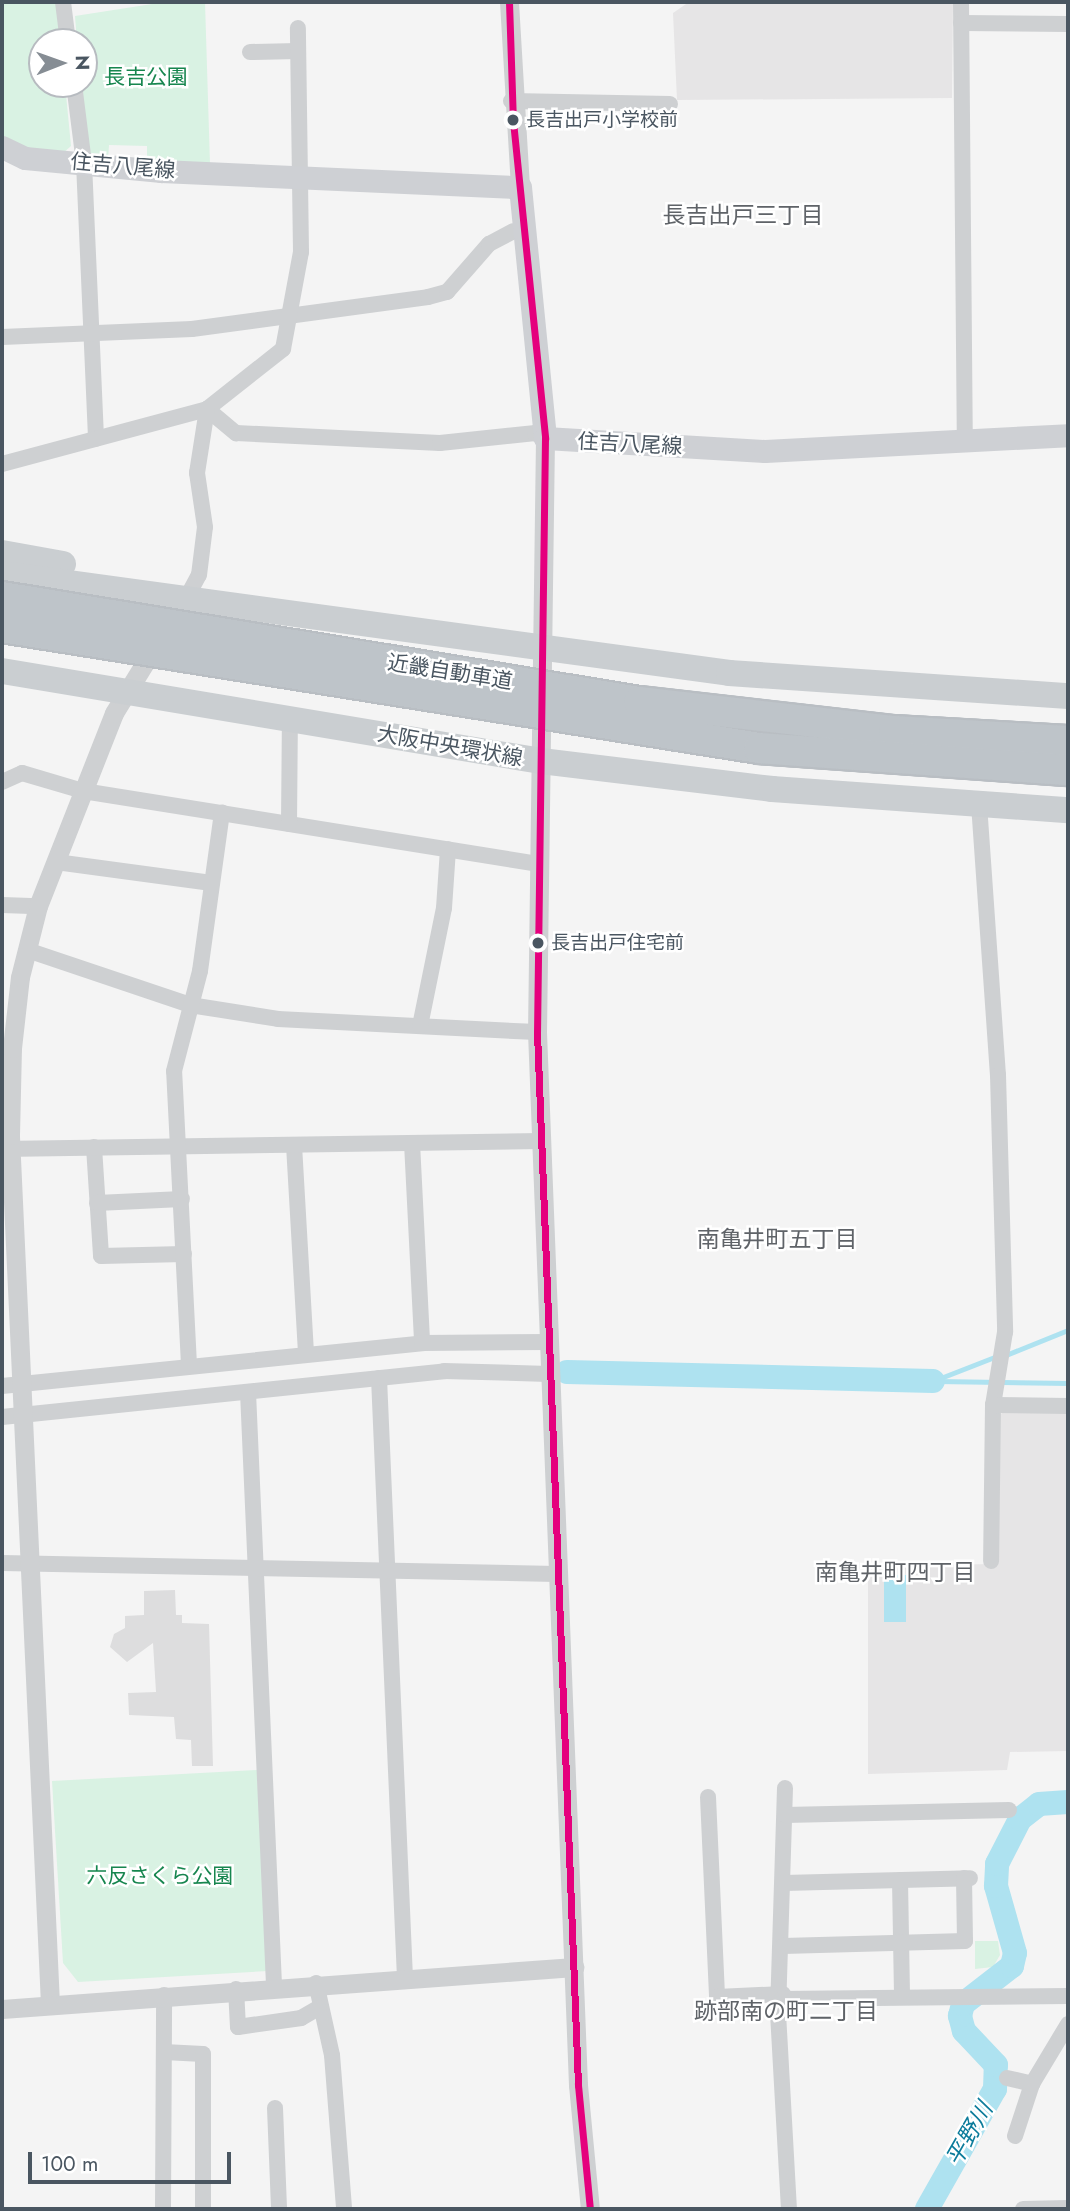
<!DOCTYPE html>
<meta charset="utf-8">
<style>
body{margin:0}
#map{position:relative;width:1070px;height:2211px;overflow:hidden;background:#f4f4f4;font-family:Jost,"Noto Sans JP",sans-serif}
div>[style]{position:absolute}
.education>*{inset:0;background:#e6e5e6}
.green>*{inset:0;background:#d9f2e3}
.water>*{inset:0;background:#aee2f0;transform-origin:0 0}
.stream>*{height:4.5px;margin:-2.25px;padding:0 2.25px;transform-origin:2.25px;border-radius:2.25px;background:#aee2f0}
.river>*{height:24px;margin:-12px;padding:0 12px;transform-origin:12px;border-radius:12px;background:#aee2f0}
.building>*{inset:0;background:#ddddde}
.minor>*{height:16px;margin:-8px;padding:0 8px;transform-origin:8px;border-radius:8px;background:#ced0d2}
.tertiary>*{height:19px;margin:-9.5px;padding:0 9.5px;transform-origin:9.5px;border-radius:9.5px;background:#ced0d2}
.secondary>*{height:23px;margin:-11.5px;padding:0 11.5px;transform-origin:11.5px;border-radius:11.5px;background:#ced0d4}
.primary>*{height:26px;margin:-13px;padding:0 13px;transform-origin:13px;border-radius:13px;background:#caced1}
.bridges{filter:drop-shadow(2px 0 #b9bec3) drop-shadow(-2px 0 #b9bec3) drop-shadow(0 2px #b9bec3) drop-shadow(0 -2px #b9bec3)}
.motorway-bridge>*{height:30px;margin:-15px;padding:0 15px;transform-origin:15px;border-radius:15px;background:#bec4c9}
.bus-1>*{height:7px;margin:-3.5px;padding:0 3.5px;transform-origin:3.5px;border-radius:3.5px;background:#e5007d}
.dots>*{width:19px;height:19px;translate:-50% -50%;box-sizing:border-box;border:4px solid #fff;border-radius:50%}
span{translate:-50% -50%;white-space:nowrap;text-align:center;line-height:1.15;-webkit-text-stroke:5px #fff;paint-order:stroke}
.bus-label{font-size:19px;color:#4a5661}
.left{translate:0 -50%;text-align:left}
.park-label{font-size:21px;color:#17864f}
.street-label{font-size:21px;color:#4a5661}
.neighbourhood-label{font-size:23px;color:#5f6368}
.water-label{font-size:23px;color:#0c7c9b;font-style:italic}
.frame{position:absolute;inset:0;border:4px solid #4a5661;pointer-events:none}
.north{position:absolute;left:28px;top:28px;width:70px;height:70px;box-sizing:border-box;background:#fff;border:2px solid #b7bbc0;border-radius:50%;rotate:89deg;font-size:19px;font-weight:700;line-height:28px;text-align:center;color:#4a5661}
.north::after{content:'';display:block;margin:auto;width:24px;height:32px;background:#868d94;clip-path:polygon(50% 0,100% 100%,50% 72%,0 100%)}
.scale{position:absolute;left:28px;top:2152px;width:203px;height:32px;box-sizing:border-box;border:4px solid #4a5661;border-top:0;padding-left:9px;font-size:21px;line-height:24px;white-space:nowrap;color:#4a5661;-webkit-text-stroke:5px #fff;paint-order:stroke}
</style>
<div id="map">
<div class="education">
<div style="clip-path:polygon(689px 2px,953px 2px,952px 98px,677px 100px,673px 13px)"></div>
<div style="clip-path:polygon(1006px 1409px,1068px 1410px,1068px 1751px,1010px 1752px,1007px 1770px,868px 1774px,868px 1566px,995px 1564px,998px 1417px)"></div>
</div>
<div class="green">
<div style="clip-path:polygon(2px 2px,57px 2px,61px 42px,42px 42px,42px 84px,65px 84px,71px 146px,62px 154px,37px 152px,2px 136px)"></div>
<div style="clip-path:polygon(165px 2px,205px 2px,210px 164px,147px 161px,147px 146px,109px 145px,108px 160px,95px 159px,84px 149px,80px 84px,84px 84px,84px 42px,77px 42px,75px 16px)"></div>
<div style="clip-path:polygon(257px 1770px,268px 1971px,78px 1982px,63px 1963px,52px 1781px)"></div>
<div style="clip-path:polygon(975px 1941px,998px 1941px,1000px 1955px,993px 1967px,975px 1969px)"></div>
</div>
<div class="water">
<div style="left:884px;top:1575px;width:22px;height:47px"></div>
</div>
<div class="stream">
<div style="left:1006px;top:1355px;width:67px;rotate:-22deg"></div>
<div style="left:933px;top:1381px;width:69px;rotate:-21.3deg"></div>
<div style="left:937px;top:1381px;width:131px;rotate:0.9deg"></div>
</div>
<div class="river">
<div style="left:567px;top:1372px;width:366px;rotate:1.4deg"></div>
<div style="left:927px;top:2209px;width:138px;rotate:-60.5deg"></div>
<div style="left:995px;top:2089px;width:24px;rotate:-88deg"></div>
<div style="left:996px;top:2065px;width:47px;rotate:-133.3deg"></div>
<div style="left:964px;top:2031px;width:16px;rotate:-105deg"></div>
<div style="left:960px;top:2016px;width:12px;rotate:-76deg"></div>
<div style="left:963px;top:2004px;width:62px;rotate:-37.8deg"></div>
<div style="left:1012px;top:1966px;width:13px;rotate:-77deg"></div>
<div style="left:1015px;top:1953px;width:70px;rotate:-105.8deg"></div>
<div style="left:996px;top:1886px;width:22px;rotate:-87deg"></div>
<div style="left:997px;top:1864px;width:51px;rotate:-62.9deg"></div>
<div style="left:1020px;top:1819px;width:24px;rotate:-38deg"></div>
<div style="left:1039px;top:1804px;width:29px;rotate:-4deg"></div>
</div>
<div class="building">
<div style="clip-path:polygon(175px 1590px,176px 1615px,182px 1615px,182px 1623px,209px 1624px,213px 1766px,192px 1766px,191px 1740px,176px 1739px,174px 1717px,129px 1715px,128px 1693px,156px 1692px,153px 1643px,127px 1662px,110px 1647px,114px 1634px,125px 1628px,125px 1616px,144px 1615px,144px 1591px)"></div>
</div>
<div class="minor">
<div style="left:63px;top:2px;width:40px;rotate:82.9deg"></div>
<div style="left:961px;top:2px;width:438px;rotate:89.5deg"></div>
<div style="left:961px;top:23px;width:107px;rotate:0.5deg"></div>
<div style="left:250px;top:52px;width:48px;rotate:-1.2deg"></div>
<div style="left:74px;top:84px;width:80px;rotate:82.8deg"></div>
<div style="left:84px;top:163px;width:276px;rotate:87.5deg"></div>
<div style="left:511px;top:101px;width:159px;rotate:1.1deg"></div>
<div style="left:2px;top:337px;width:190px;rotate:-2.4deg"></div>
<div style="left:192px;top:329px;width:238px;rotate:-7.7deg"></div>
<div style="left:428px;top:297px;width:20px;rotate:-15deg"></div>
<div style="left:447px;top:292px;width:64px;rotate:-48.8deg"></div>
<div style="left:489px;top:244px;width:27px;rotate:-28deg"></div>
<div style="left:207px;top:409px;width:38px;rotate:40deg"></div>
<div style="left:236px;top:433px;width:204px;rotate:2.8deg"></div>
<div style="left:440px;top:443px;width:96px;rotate:-6deg"></div>
<div style="left:535px;top:433px;width:11px;rotate:27deg"></div>
<div style="left:2px;top:464px;width:212px;rotate:-15deg"></div>
<div style="left:207px;top:409px;width:97px;rotate:-38.3deg"></div>
<div style="left:283px;top:349px;width:99px;rotate:-79.5deg"></div>
<div style="left:301px;top:252px;width:224px;rotate:-90.8deg"></div>
<div style="left:186px;top:599px;width:27px;rotate:-62deg"></div>
<div style="left:199px;top:575px;width:48px;rotate:-82.9deg"></div>
<div style="left:205px;top:527px;width:55px;rotate:-98.4deg"></div>
<div style="left:197px;top:473px;width:65px;rotate:-81.1deg"></div>
<div style="left:2px;top:782px;width:22px;rotate:-24deg"></div>
<div style="left:22px;top:773px;width:64px;rotate:16.4deg"></div>
<div style="left:83px;top:791px;width:462px;rotate:9.1deg"></div>
<div style="left:979px;top:804px;width:272px;rotate:86deg"></div>
<div style="left:998px;top:1075px;width:257px;rotate:88.4deg"></div>
<div style="left:1005px;top:1332px;width:74px;rotate:99.3deg"></div>
<div style="left:993px;top:1405px;width:156px;rotate:90.7deg"></div>
<div style="left:289px;top:824px;width:106px;rotate:-89.5deg"></div>
<div style="left:56px;top:862px;width:157px;rotate:7.7deg"></div>
<div style="left:2px;top:905px;width:36px;rotate:2deg"></div>
<div style="left:27px;top:950px;width:172px;rotate:18.6deg"></div>
<div style="left:190px;top:1005px;width:89px;rotate:9deg"></div>
<div style="left:278px;top:1019px;width:259px;rotate:2.9deg"></div>
<div style="left:420px;top:1026px;width:120px;rotate:-78.5deg"></div>
<div style="left:444px;top:908px;width:59px;rotate:-86.1deg"></div>
<div style="left:412px;top:1143px;width:200px;rotate:87.1deg"></div>
<div style="left:294px;top:1145px;width:209px;rotate:86.7deg"></div>
<div style="left:94px;top:1147px;width:109px;rotate:86.3deg"></div>
<div style="left:101px;top:1256px;width:83px;rotate:-1.4deg"></div>
<div style="left:2px;top:1149px;width:539px;rotate:-0.85deg"></div>
<div style="left:97px;top:1203px;width:85px;rotate:-2.7deg"></div>
<div style="left:189px;top:1365px;width:294px;rotate:-92.9deg"></div>
<div style="left:174px;top:1071px;width:103px;rotate:-75.4deg"></div>
<div style="left:200px;top:971px;width:160px;rotate:-82.1deg"></div>
<div style="left:379px;top:1378px;width:601px;rotate:87.52deg"></div>
<div style="left:2px;top:1386px;width:422px;rotate:-5.8deg"></div>
<div style="left:422px;top:1343px;width:125px;rotate:-0.5deg"></div>
<div style="left:248px;top:1392px;width:594px;rotate:87.49deg"></div>
<div style="left:993px;top:1405px;width:75px;rotate:0.8deg"></div>
<div style="left:2px;top:1417px;width:444px;rotate:-5.9deg"></div>
<div style="left:444px;top:1371px;width:105px;rotate:1.6deg"></div>
<div style="left:2px;top:1563px;width:555px;rotate:1.14deg"></div>
<div style="left:785px;top:1788px;width:225px;rotate:91.8deg"></div>
<div style="left:778px;top:2013px;width:196px;rotate:86.8deg"></div>
<div style="left:708px;top:1797px;width:200px;rotate:87.4deg"></div>
<div style="left:717px;top:1997px;width:66px;rotate:-2.6deg"></div>
<div style="left:785px;top:1815px;width:224px;rotate:-1.3deg"></div>
<div style="left:900px;top:1880px;width:115px;rotate:89deg"></div>
<div style="left:784px;top:1883px;width:186px;rotate:-1.5deg"></div>
<div style="left:783px;top:1946px;width:182px;rotate:-1.6deg"></div>
<div style="left:965px;top:1941px;width:63px;rotate:-90.9deg"></div>
<div style="left:316px;top:1983px;width:74px;rotate:77.5deg"></div>
<div style="left:332px;top:2055px;width:154px;rotate:85.5deg"></div>
<div style="left:236px;top:1989px;width:38px;rotate:87deg"></div>
<div style="left:238px;top:2027px;width:64px;rotate:-8.1deg"></div>
<div style="left:301px;top:2018px;width:20px;rotate:-30deg"></div>
<div style="left:782px;top:1999px;width:286px;rotate:-0.6deg"></div>
<div style="left:164px;top:2052px;width:39px;rotate:3deg"></div>
<div style="left:203px;top:2054px;width:155px;rotate:90deg"></div>
<div style="left:1007px;top:2078px;width:26px;rotate:13deg"></div>
<div style="left:275px;top:2108px;width:101px;rotate:87.7deg"></div>
<div style="left:1015px;top:2136px;width:55px;rotate:-71.9deg"></div>
<div style="left:1032px;top:2084px;width:70px;rotate:-59deg"></div>
<div style="left:163px;top:2209px;width:214px;rotate:-89.7deg"></div>
<div style="left:1023px;top:2209px;width:45px;rotate:-1.3deg"></div>
</div>
<div class="tertiary">
<div style="left:509px;top:2px;width:185px;rotate:86.6deg"></div>
<div style="left:545px;top:438px;width:594px;rotate:90.77deg"></div>
<div style="left:537px;top:1032px;width:1054px;rotate:87.77deg"></div>
<div style="left:578px;top:2085px;width:125px;rotate:84.5deg"></div>
<div style="left:50px;top:2004px;width:870px;rotate:-92.64deg"></div>
<div style="left:10px;top:1135px;width:87px;rotate:-88.7deg"></div>
<div style="left:12px;top:1048px;width:71px;rotate:-83.6deg"></div>
<div style="left:20px;top:977px;width:73px;rotate:-75.8deg"></div>
<div style="left:38px;top:906px;width:207px;rotate:-68.5deg"></div>
<div style="left:114px;top:713px;width:82px;rotate:-58.4deg"></div>
<div style="left:2px;top:2009px;width:574px;rotate:-4.2deg"></div>
</div>
<div class="secondary">
<div style="left:2px;top:147px;width:25px;rotate:26deg"></div>
<div style="left:25px;top:158px;width:137px;rotate:5.5deg"></div>
<div style="left:161px;top:171px;width:359px;rotate:2.6deg"></div>
<div style="left:520px;top:187px;width:252px;rotate:84.3deg"></div>
<div style="left:545px;top:438px;width:220px;rotate:3.4deg"></div>
<div style="left:765px;top:451px;width:303px;rotate:-3deg"></div>
</div>
<div class="primary">
<div style="left:2px;top:553px;width:62px;rotate:10.2deg"></div>
<div style="left:2px;top:574px;width:734px;rotate:7.75deg"></div>
<div style="left:729px;top:673px;width:340px;rotate:3.9deg"></div>
<div style="left:2px;top:671px;width:546px;rotate:9.48deg"></div>
<div style="left:541px;top:761px;width:233px;rotate:6.9deg"></div>
<div style="left:772px;top:789px;width:297px;rotate:4.1deg"></div>
</div>
<div class="bridges">
<div class="motorway-bridge">
<div style="left:2px;top:597px;width:646px;rotate:9.36deg"></div>
<div style="left:639px;top:702px;width:257px;rotate:6.5deg"></div>
<div style="left:894px;top:731px;width:174px;rotate:3.3deg"></div>
<div style="left:2px;top:627px;width:767px;rotate:9.08deg"></div>
<div style="left:759px;top:748px;width:310px;rotate:4.1deg"></div>
</div>
</div>
<div class="bus-1">
<div style="left:509px;top:2px;width:119px;rotate:88.1deg"></div>
<div style="left:513px;top:121px;width:319px;rotate:84.2deg"></div>
<div style="left:545px;top:438px;width:594px;rotate:90.77deg"></div>
<div style="left:537px;top:1032px;width:1054px;rotate:87.77deg"></div>
<div style="left:578px;top:2085px;width:125px;rotate:84.5deg"></div>
</div>
<div class="dots">
<div style="left:513px;top:120px;background:#4a5661"></div>
<div style="left:538px;top:943px;background:#4a5661"></div>
</div>
<div class="bus-label">
<span class="left" style="left:526px;top:120px">長吉出戸小学校前</span>
<span class="left" style="left:551px;top:943px">長吉出戸住宅前</span>
</div>
<div class="park-label">
<span style="left:146px;top:77px">長吉公園</span>
<span style="left:160px;top:1876px">六反さくら公園</span>
</div>
<div class="street-label">
<span style="left:123px;top:166px;rotate:5deg">住吉八尾線</span>
<span style="left:630px;top:444px;rotate:3deg">住吉八尾線</span>
<span style="left:450px;top:672px;rotate:9deg">近畿自動車道</span>
<span style="left:450px;top:746px;rotate:10deg">大阪中央環状線</span>
</div>
<div class="neighbourhood-label">
<span style="left:743px;top:215px">長吉出戸三丁目</span>
<span style="left:777px;top:1239px">南亀井町五丁目</span>
<span style="left:895px;top:1572px">南亀井町四丁目</span>
<span style="left:786px;top:2011px">跡部南の町二丁目</span>
</div>
<div class="water-label">
<span style="left:969px;top:2134px;rotate:-60deg">平野川</span>
</div>
<div class="frame"></div>
<div class="north">N</div>
<div class="scale">100 m</div>
</div>
